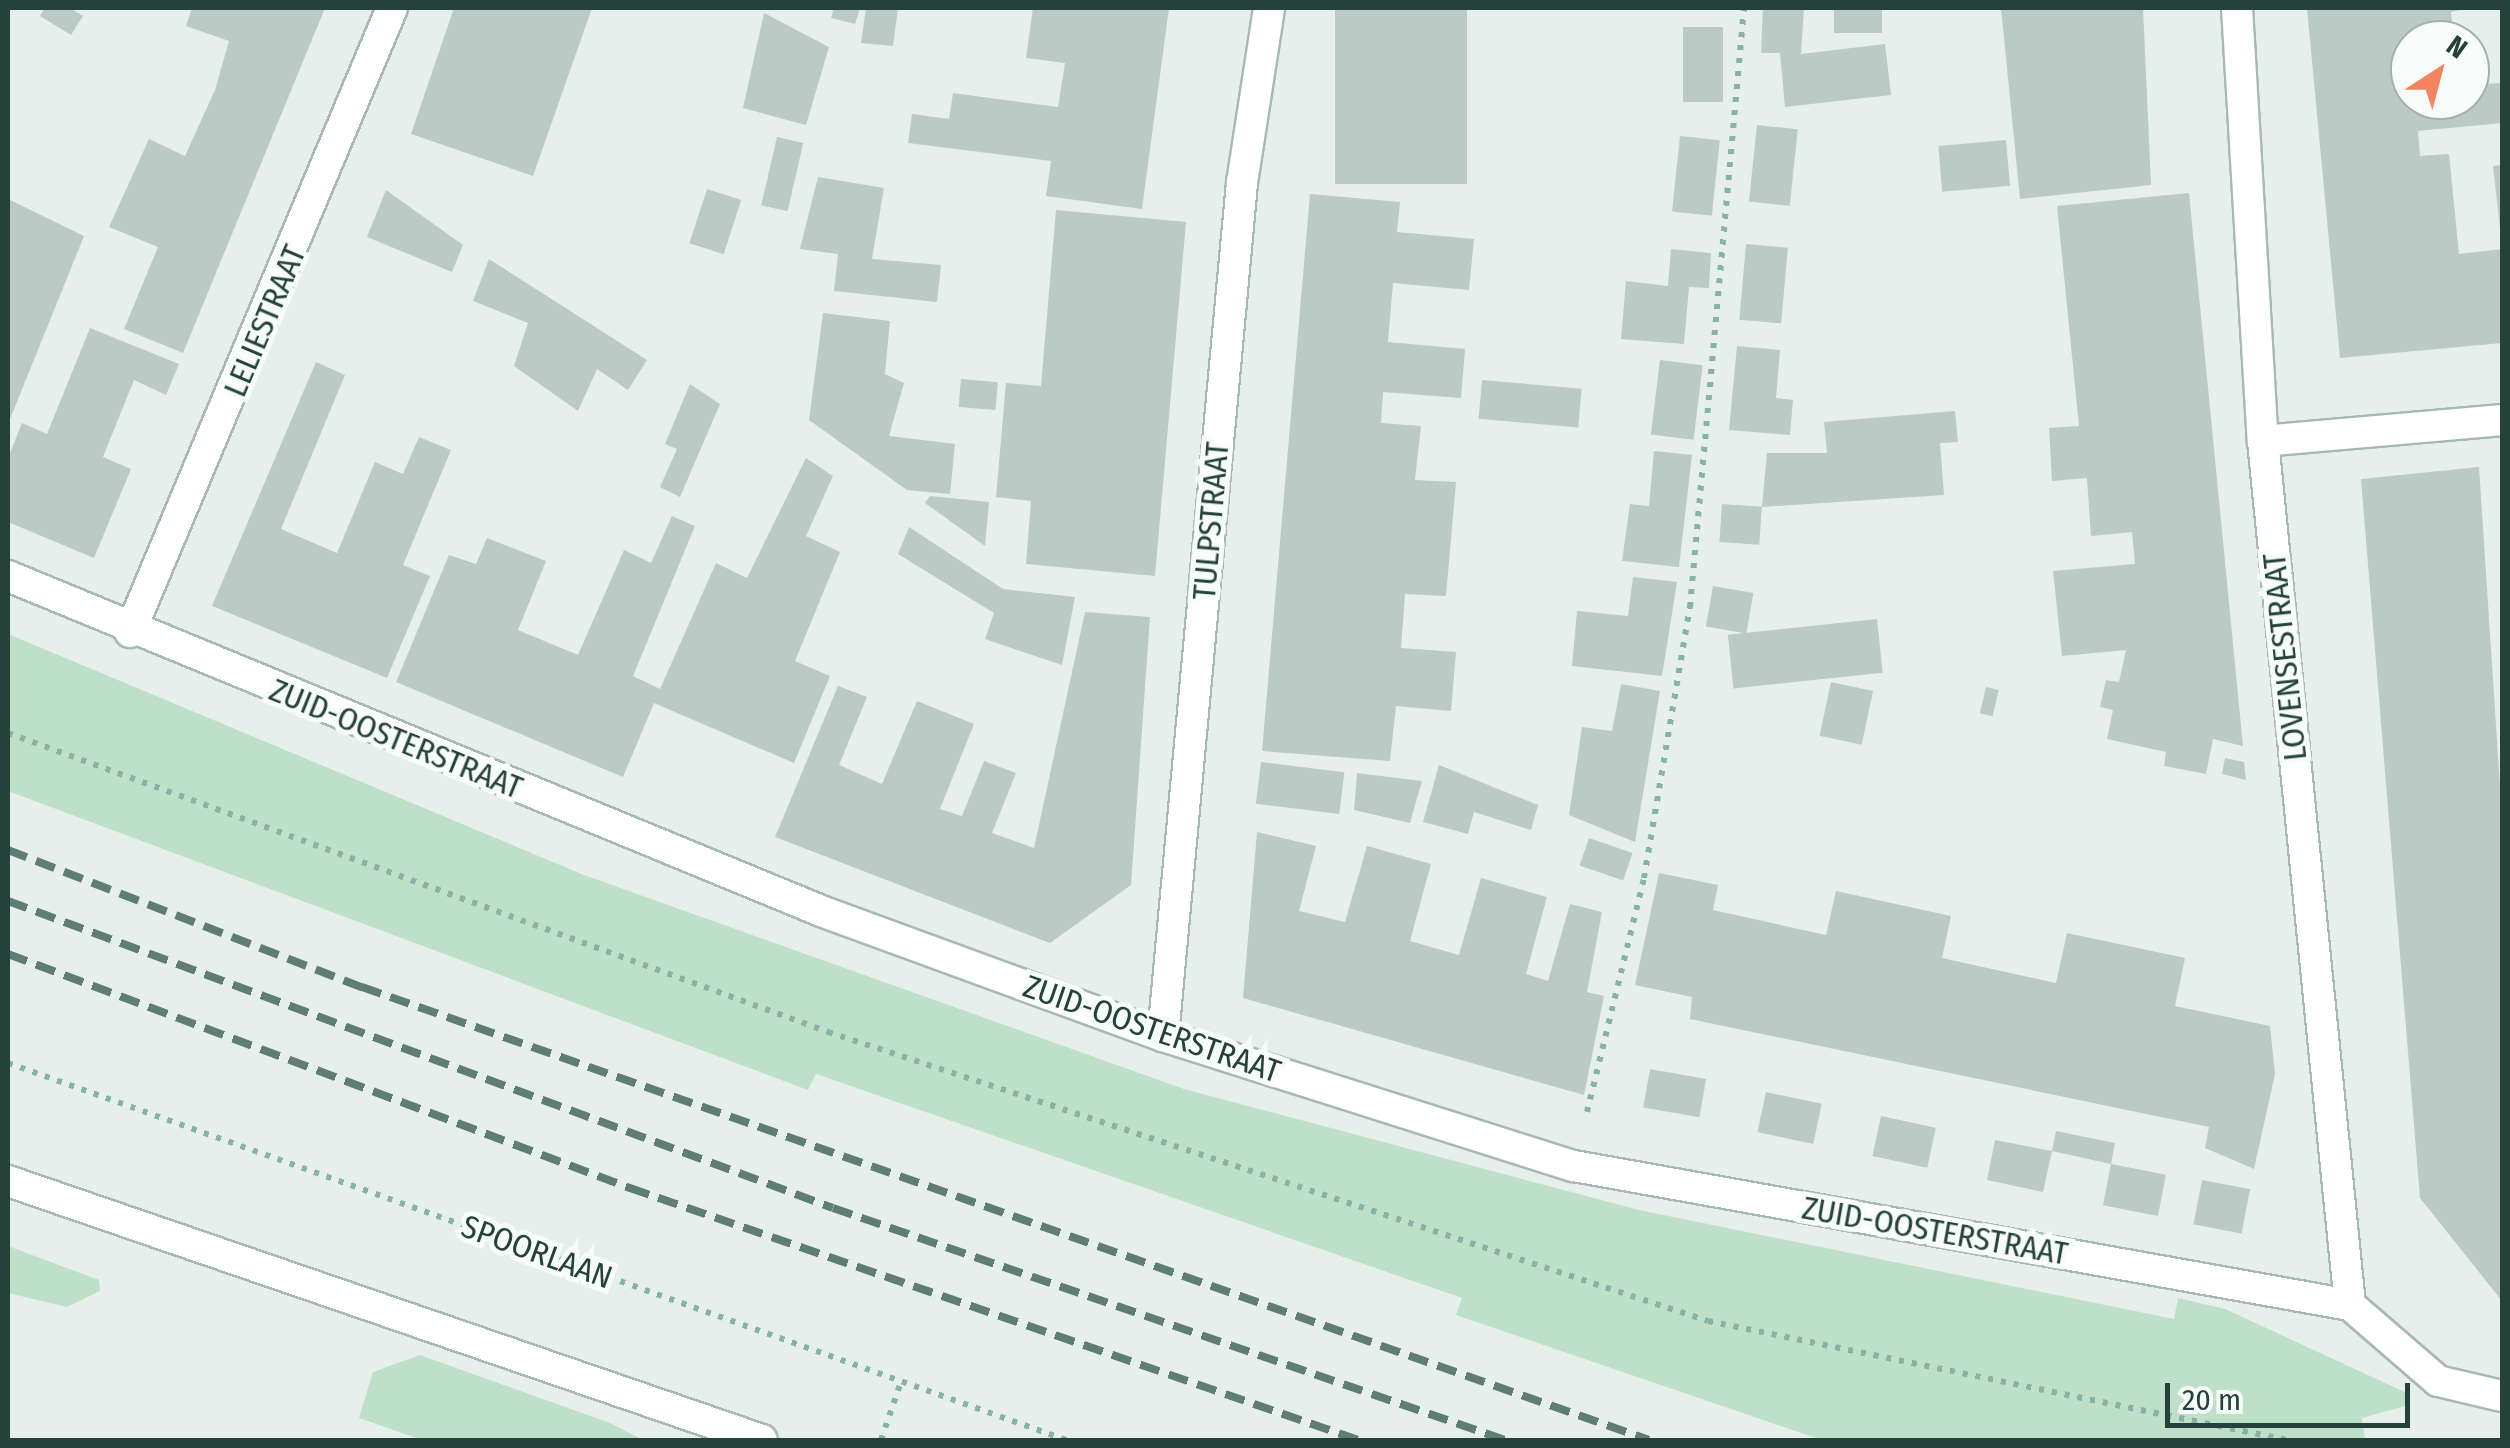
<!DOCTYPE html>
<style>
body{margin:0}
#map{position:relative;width:2510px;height:1448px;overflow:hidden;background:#e6efeb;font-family:"Fira Sans Condensed",sans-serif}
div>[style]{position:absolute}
.green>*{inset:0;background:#bfe0c8}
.building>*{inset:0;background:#bbcac4;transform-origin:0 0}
.path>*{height:6px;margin-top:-3px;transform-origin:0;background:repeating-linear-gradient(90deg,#86b3a5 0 5px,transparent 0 13px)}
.roads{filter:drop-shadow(2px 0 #a8b8b2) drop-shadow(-2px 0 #a8b8b2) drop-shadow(0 2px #a8b8b2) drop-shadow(0 -2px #a8b8b2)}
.street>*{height:30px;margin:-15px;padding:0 15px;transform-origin:15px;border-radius:15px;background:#fff}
.secondary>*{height:30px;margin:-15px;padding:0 15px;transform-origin:15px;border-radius:15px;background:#fff}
.rail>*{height:8px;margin-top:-4px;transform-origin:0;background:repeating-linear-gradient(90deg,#5f7d75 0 20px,transparent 0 30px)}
span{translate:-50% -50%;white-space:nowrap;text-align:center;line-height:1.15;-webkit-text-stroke:10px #f7fbf9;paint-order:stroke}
.street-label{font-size:32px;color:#24423a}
.frame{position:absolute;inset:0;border:10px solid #24423a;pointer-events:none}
.north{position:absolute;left:2390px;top:20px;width:100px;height:100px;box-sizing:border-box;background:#f7fbf9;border:2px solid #a3b1ad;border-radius:50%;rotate:36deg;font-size:28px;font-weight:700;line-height:40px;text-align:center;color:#24423a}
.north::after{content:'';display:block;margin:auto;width:35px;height:45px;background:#f4845f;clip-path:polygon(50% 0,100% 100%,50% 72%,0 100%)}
.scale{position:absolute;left:2165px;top:1383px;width:245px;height:45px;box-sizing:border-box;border:5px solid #24423a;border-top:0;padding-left:12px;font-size:30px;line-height:35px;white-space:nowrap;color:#24423a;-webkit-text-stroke:8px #f7fbf9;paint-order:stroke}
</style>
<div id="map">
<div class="green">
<div style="clip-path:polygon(8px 634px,584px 875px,1184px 1089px,1639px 1210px,2174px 1319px,2178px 1298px,2225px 1309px,2409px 1394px,2405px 1406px,2362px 1418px,2365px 1440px,1822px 1440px,1456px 1315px,1462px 1298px,816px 1074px,808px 1090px,8px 791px)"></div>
<div style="clip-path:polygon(8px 1246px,99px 1280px,100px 1291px,67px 1307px,8px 1293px)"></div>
<div style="clip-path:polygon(420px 1355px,610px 1423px,643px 1440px,422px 1440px,359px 1418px,373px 1372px)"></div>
</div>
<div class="building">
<div style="clip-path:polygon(45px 8px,70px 8px,83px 16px,71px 35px,40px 16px)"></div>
<div style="clip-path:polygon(192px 8px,325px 8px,183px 353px,124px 329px,158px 247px,109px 227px,149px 139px,185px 156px,215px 90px,229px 41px,186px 26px)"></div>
<div style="clip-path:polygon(454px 8px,592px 8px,533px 176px,411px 134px)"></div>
<div style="clip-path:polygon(834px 8px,860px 8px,855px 24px,831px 18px)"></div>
<div style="clip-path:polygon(866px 8px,898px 8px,893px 46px,861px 43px)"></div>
<div style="clip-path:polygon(1033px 8px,1169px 8px,1142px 209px,1046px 196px,1051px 161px,908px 143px,912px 114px,949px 119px,953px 93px,1058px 107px,1065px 63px,1026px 58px)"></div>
<div style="left:1335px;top:8px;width:132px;height:176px"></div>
<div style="clip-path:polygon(1763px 8px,1804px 8px,1801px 54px,1885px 44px,1891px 95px,1785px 107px,1780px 53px,1761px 53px)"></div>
<div style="left:1834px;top:8px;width:48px;height:25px"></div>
<div style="clip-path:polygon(2001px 8px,2143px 8px,2151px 185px,2020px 199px)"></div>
<div style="clip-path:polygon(2307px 8px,2468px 8px,2451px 12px,2454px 40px,2410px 40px,2410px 100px,2470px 100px,2470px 85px,2502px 83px,2502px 123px,2418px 131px,2420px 156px,2449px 154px,2459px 254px,2502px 249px,2502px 343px,2340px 358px)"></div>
<div style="clip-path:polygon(764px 13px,829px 47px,806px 125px,743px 108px)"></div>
<div style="left:1683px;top:27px;width:40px;height:75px"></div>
<div style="left:1757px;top:125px;width:41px;height:77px;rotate:6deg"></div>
<div style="left:1680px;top:136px;width:40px;height:76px;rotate:6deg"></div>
<div style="left:777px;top:137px;width:27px;height:70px;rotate:13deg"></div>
<div style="left:2006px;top:140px;width:46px;height:68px;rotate:85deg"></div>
<div style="clip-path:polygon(2502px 165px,2502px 228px,2500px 228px,2493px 166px)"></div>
<div style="clip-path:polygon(818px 177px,884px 188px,872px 259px,941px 265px,937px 302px,834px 291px,838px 254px,800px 249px)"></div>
<div style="left:707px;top:189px;width:36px;height:57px;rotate:18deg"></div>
<div style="clip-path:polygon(386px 190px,463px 245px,452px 272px,367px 237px)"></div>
<div style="clip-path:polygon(2189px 193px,2243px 746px,2213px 739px,2206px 774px,2164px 766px,2166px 752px,2107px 739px,2113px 710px,2100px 707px,2106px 680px,2119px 682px,2126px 650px,2062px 656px,2053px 571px,2135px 564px,2132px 532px,2091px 536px,2087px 478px,2052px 481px,2049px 428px,2079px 426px,2057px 206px)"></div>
<div style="clip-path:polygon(1310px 194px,1400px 202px,1397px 232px,1474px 239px,1469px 290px,1393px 283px,1388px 342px,1465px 349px,1461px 398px,1383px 392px,1381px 423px,1421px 426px,1415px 480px,1456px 482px,1446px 596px,1405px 594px,1401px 648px,1456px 652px,1451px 711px,1396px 706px,1390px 761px,1262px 751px)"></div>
<div style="clip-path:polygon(8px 199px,84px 236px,8px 424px)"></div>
<div style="clip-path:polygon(1056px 210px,1186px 222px,1155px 576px,1026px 564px,1031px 501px,996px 497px,1006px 383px,1041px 386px)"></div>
<div style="left:1746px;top:244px;width:42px;height:76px;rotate:5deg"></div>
<div style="clip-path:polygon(1671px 249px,1711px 253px,1709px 288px,1689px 287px,1684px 344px,1621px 339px,1626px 281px,1668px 286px)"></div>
<div style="clip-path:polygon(489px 259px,647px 360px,628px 390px,597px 369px,578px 411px,514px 366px,528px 323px,473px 301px)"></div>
<div style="clip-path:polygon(823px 313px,890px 321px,885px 374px,904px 383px,889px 436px,955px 444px,950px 494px,907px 490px,809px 420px)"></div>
<div style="clip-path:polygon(90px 328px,179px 364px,166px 395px,134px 380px,103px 457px,131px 469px,94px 558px,8px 522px,8px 458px,22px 423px,47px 434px)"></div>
<div style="clip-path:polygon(1737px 346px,1780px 350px,1776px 398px,1793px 400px,1790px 435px,1729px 430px)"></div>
<div style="left:1660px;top:360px;width:43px;height:75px;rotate:7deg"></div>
<div style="clip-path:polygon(316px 362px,345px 375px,281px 529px,337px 553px,375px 462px,403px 474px,419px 437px,451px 450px,403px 565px,430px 576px,387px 678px,212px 606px)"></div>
<div style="left:961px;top:379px;width:37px;height:28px;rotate:5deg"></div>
<div style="left:1482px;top:380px;width:100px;height:39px;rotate:5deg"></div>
<div style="clip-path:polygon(690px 384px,720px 404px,680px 497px,660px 487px,677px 449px,665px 444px)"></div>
<div style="clip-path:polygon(1955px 411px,1958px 442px,1940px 443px,1944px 495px,1762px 507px,1767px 453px,1827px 453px,1824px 422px)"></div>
<div style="clip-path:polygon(1654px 451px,1692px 455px,1679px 567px,1622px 561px,1630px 504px,1649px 506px)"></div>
<div style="clip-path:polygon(806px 458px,833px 476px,806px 536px,840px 552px,795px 661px,830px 676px,794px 763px,654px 703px,623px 777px,396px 682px,449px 555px,476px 564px,487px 538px,546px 561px,518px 630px,578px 655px,624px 550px,651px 563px,672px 516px,695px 526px,633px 676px,660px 689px,716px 563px,747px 578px)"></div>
<div style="clip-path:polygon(2479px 467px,2502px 816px,2502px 1301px,2420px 1198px,2361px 479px)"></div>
<div style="clip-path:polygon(930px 496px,989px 502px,985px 546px,925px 503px)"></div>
<div style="left:1722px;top:504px;width:40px;height:38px;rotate:4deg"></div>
<div style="clip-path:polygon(909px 527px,1003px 589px,1075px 597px,1062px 665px,985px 639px,994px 613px,898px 554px)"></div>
<div style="clip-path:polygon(1633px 577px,1677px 582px,1662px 676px,1572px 666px,1577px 611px,1628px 616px)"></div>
<div style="left:1713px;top:586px;width:41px;height:41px;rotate:10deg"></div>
<div style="clip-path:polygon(1085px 612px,1150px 617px,1131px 885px,1050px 943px,775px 837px,838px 686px,867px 697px,839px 765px,882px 784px,917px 701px,974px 724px,940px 809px,962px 816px,984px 761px,1016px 773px,992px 833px,1034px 848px)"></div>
<div style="left:1877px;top:619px;width:54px;height:150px;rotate:84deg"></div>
<div style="left:1831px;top:682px;width:43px;height:55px;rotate:12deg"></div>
<div style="clip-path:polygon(1621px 684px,1660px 691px,1635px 842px,1569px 815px,1582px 727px,1612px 731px)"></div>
<div style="left:1986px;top:687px;width:13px;height:27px;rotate:13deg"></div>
<div style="clip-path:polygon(2225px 758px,2244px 762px,2246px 780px,2222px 774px)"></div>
<div style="left:1261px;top:762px;width:84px;height:42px;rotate:7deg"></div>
<div style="clip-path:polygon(1439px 765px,1538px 805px,1531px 830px,1474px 812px,1468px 834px,1423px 822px)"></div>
<div style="clip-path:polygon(1357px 773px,1422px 781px,1410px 823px,1354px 810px)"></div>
<div style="clip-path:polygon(1257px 832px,1316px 846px,1299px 911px,1345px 922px,1367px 846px,1431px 864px,1410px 941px,1459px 955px,1481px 878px,1547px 897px,1526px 974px,1548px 981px,1570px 904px,1602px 912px,1587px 992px,1604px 996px,1584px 1095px,1243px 998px)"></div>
<div style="left:1589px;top:838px;width:46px;height:29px;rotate:19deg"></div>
<div style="clip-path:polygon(1659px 873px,1718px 885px,1713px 910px,1826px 935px,1836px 891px,1951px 916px,1942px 958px,2056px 983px,2067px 933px,2185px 958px,2175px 1006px,2270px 1026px,2275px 1074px,2254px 1169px,2205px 1148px,2209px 1127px,1690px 1019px,1692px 997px,1635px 985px)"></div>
<div style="left:1650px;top:1069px;width:57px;height:39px;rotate:10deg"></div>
<div style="left:1766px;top:1092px;width:57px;height:41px;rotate:12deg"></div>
<div style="left:1881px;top:1116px;width:56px;height:41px;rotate:12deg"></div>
<div style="clip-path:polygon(2056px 1131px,2115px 1143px,2111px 1164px,2052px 1151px,2043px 1192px,1987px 1180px,1995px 1140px,2052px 1151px)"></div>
<div style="left:2111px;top:1164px;width:56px;height:42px;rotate:11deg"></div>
<div style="left:2202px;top:1180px;width:49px;height:45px;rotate:11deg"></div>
</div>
<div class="path">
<div style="left:8px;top:733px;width:873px;rotate:20.03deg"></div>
<div style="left:828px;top:1032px;width:926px;rotate:18.18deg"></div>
<div style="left:1708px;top:1321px;width:591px;rotate:11.61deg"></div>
<div style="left:8px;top:1063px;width:1123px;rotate:19.61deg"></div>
<div style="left:1587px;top:1112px;width:241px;rotate:-76.3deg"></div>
<div style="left:1644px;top:878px;width:275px;rotate:-80.4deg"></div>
<div style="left:1690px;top:607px;width:601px;rotate:-84.85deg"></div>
<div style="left:881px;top:1440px;width:61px;rotate:-71deg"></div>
</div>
<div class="roads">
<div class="street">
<div style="left:2237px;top:8px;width:434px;rotate:86.6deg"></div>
<div style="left:2263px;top:441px;width:868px;rotate:84.25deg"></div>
<div style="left:2263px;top:441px;width:240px;rotate:-5deg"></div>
<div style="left:8px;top:576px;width:879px;rotate:22.39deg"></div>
<div style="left:821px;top:911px;width:364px;rotate:20.1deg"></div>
<div style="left:1163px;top:1036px;width:431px;rotate:17.6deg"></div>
<div style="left:1574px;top:1166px;width:788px;rotate:10.16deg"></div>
<div style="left:130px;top:632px;width:677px;rotate:-67.22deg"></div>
<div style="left:1163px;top:1036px;width:857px;rotate:-84.71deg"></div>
<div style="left:1242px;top:183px;width:177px;rotate:-81.2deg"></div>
<div style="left:2350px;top:1305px;width:116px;rotate:40.8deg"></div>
<div style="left:2438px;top:1381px;width:66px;rotate:13.2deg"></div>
</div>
<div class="secondary">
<div style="left:8px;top:1181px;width:797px;rotate:18.96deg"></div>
</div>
</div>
<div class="rail">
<div style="left:8px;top:850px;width:380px;rotate:21.2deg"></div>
<div style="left:362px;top:987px;width:1364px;rotate:19.39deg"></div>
<div style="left:8px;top:901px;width:880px;rotate:20.41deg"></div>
<div style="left:833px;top:1208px;width:711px;rotate:19.05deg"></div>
<div style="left:8px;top:954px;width:665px;rotate:20.62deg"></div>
<div style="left:630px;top:1188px;width:770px;rotate:19.09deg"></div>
</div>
<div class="street-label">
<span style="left:265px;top:321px;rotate:-67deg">LELIESTRAAT</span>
<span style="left:1211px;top:521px;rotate:-85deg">TULPSTRAAT</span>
<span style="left:2285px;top:657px;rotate:-96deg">LOVENSESTRAAT</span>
<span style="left:396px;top:739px;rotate:22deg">ZUID-OOSTERSTRAAT</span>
<span style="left:1152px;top:1029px;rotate:19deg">ZUID-OOSTERSTRAAT</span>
<span style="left:1935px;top:1231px;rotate:10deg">ZUID-OOSTERSTRAAT</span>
<span style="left:537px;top:1252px;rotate:20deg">SPOORLAAN</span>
</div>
<div class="frame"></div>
<div class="north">N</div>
<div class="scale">20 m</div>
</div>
